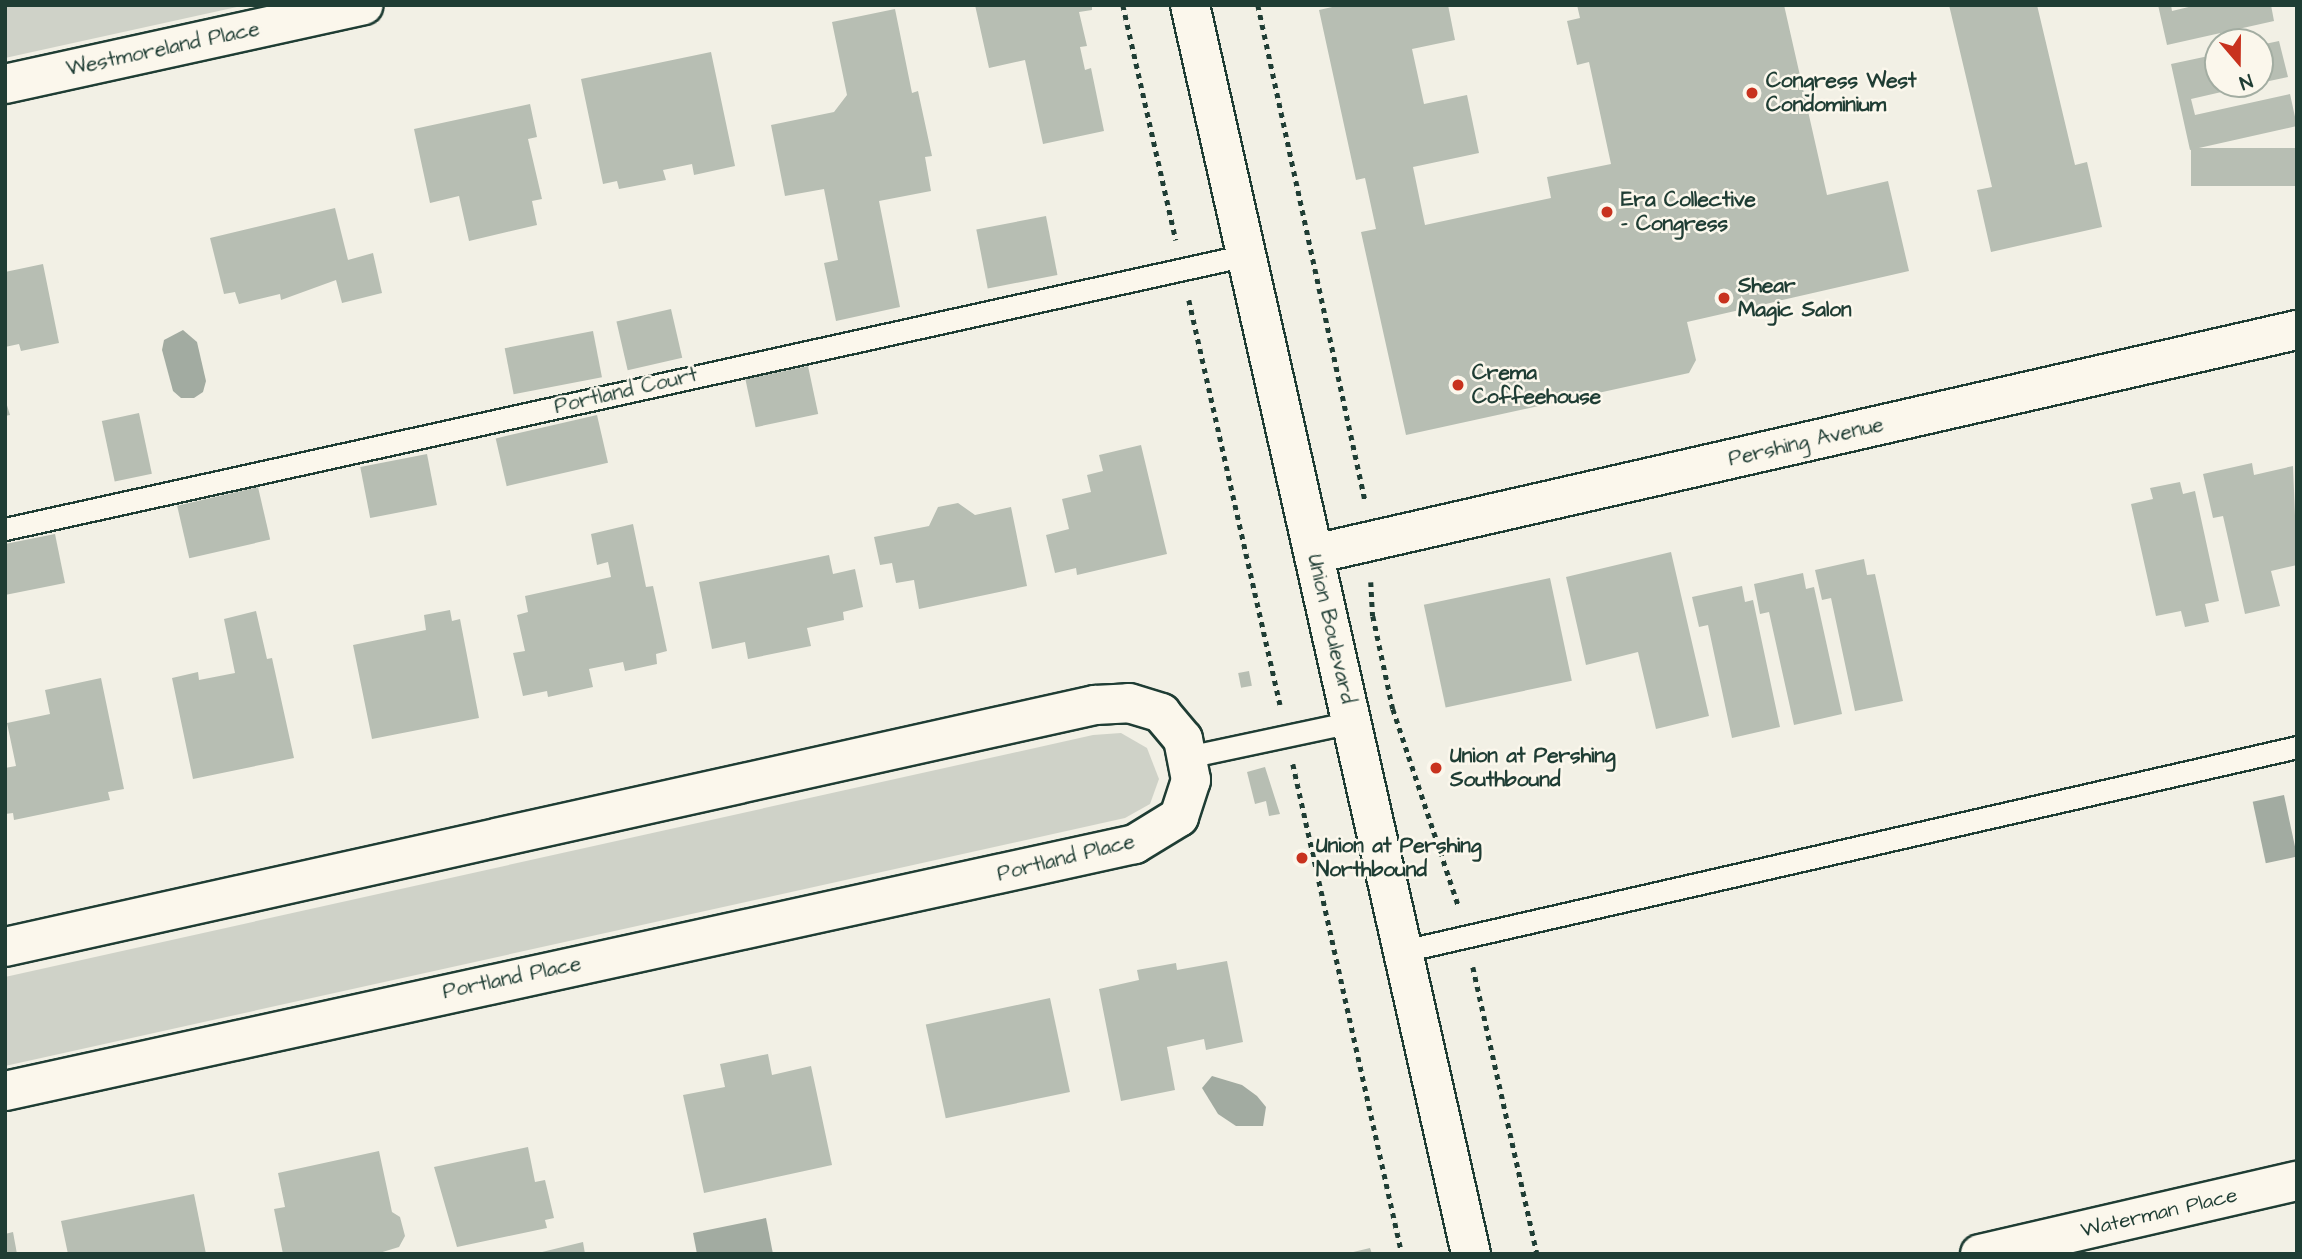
<!DOCTYPE html>
<style>
body{margin:0}
#map{position:relative;width:2302px;height:1259px;overflow:hidden;background:#f2f0e5;font-family:"Architects Daughter",sans-serif}
div>[style]{position:absolute}
.green>*{inset:0;background:#cfd2c8}
.water>*{inset:0;background:#a2aba1;transform-origin:0 0}
.building>*{inset:0;background:#b7beb3;transform-origin:0 0}
.path>*{height:4.5px;margin-top:-2.25px;transform-origin:0;background:repeating-linear-gradient(90deg,#1f3d34 0 5px,transparent 0 10px)}
.roads{filter:drop-shadow(2px 0 #1f3d34) drop-shadow(-2px 0 #1f3d34) drop-shadow(0 2px #1f3d34) drop-shadow(0 -2px #1f3d34)}
.service>*{height:21px;margin:-10.5px;padding:0 10.5px;transform-origin:10.5px;border-radius:10.5px;background:#fbf7ec}
.minor>*{height:38px;margin:-19px;padding:0 19px;transform-origin:19px;border-radius:19px;background:#fbf7ec}
.secondary>*{height:38px;margin:-19px;padding:0 19px;transform-origin:19px;border-radius:19px;background:#fbf7ec}
.dots>*{width:19px;height:19px;translate:-50% -50%;box-sizing:border-box;border:4px solid #fbf7ec;border-radius:50%}
span{translate:-50% -50%;white-space:nowrap;text-align:center;line-height:1.15;-webkit-text-stroke:5px #fbf7ec;paint-order:stroke}
.street-label{font-size:21px;color:#1f3d34}
.poi-label{font-size:21px;color:#1f3d34;font-weight:700}
.left{translate:0 -50%;text-align:left}
.frame{position:absolute;inset:0;border:7px solid #1f3d34;pointer-events:none}
.north{position:absolute;left:2204px;top:28px;width:70px;height:70px;box-sizing:border-box;background:#fbf7ec;border:2px solid #a3ada2;border-radius:50%;rotate:160deg;font-size:19px;font-weight:700;line-height:28px;text-align:center;color:#1f3d34}
.north::after{content:'';display:block;margin:auto;width:24px;height:32px;background:#c8321e;clip-path:polygon(50% 0,100% 100%,50% 72%,0 100%)}
</style>
<div id="map">
<div class="green">
<div style="clip-path:polygon(5px 5px,246px 5px,5px 58px)"></div>
<div style="clip-path:polygon(1121px 733px,1147px 748px,1159px 779px,1150px 804px,1125px 818px,5px 1066px,5px 977px,1093px 735px)"></div>
</div>
<div class="water">
<div style="clip-path:polygon(183px 330px,197px 342px,206px 381px,203px 392px,194px 398px,181px 398px,173px 391px,162px 350px,164px 340px)"></div>
<div style="left:2284px;top:795px;width:63px;height:32px;rotate:78deg"></div>
<div style="clip-path:polygon(1212px 1076px,1242px 1085px,1257px 1096px,1266px 1107px,1263px 1126px,1236px 1126px,1218px 1114px,1202px 1088px)"></div>
<div style="clip-path:polygon(766px 1218px,773px 1254px,697px 1254px,693px 1233px)"></div>
</div>
<div class="building">
<div style="clip-path:polygon(975px 5px,1092px 5px,1092px 10px,1079px 12px,1087px 46px,1080px 47px,1085px 70px,1091px 68px,1104px 131px,1043px 144px,1025px 60px,989px 68px)"></div>
<div style="clip-path:polygon(1341px 5px,1448px 5px,1455px 40px,1412px 49px,1424px 104px,1467px 95px,1479px 153px,1413px 167px,1425px 225px,1551px 198px,1547px 177px,1611px 164px,1589px 62px,1577px 65px,1567px 21px,1580px 18px,1577px 5px,1784px 5px,1827px 195px,1888px 181px,1909px 271px,1687px 322px,1696px 360px,1689px 373px,1406px 435px,1361px 232px,1376px 229px,1365px 178px,1356px 180px,1319px 10px)"></div>
<div style="clip-path:polygon(1949px 5px,2037px 5px,2075px 165px,2087px 162px,2102px 227px,1991px 252px,1977px 190px,1992px 187px)"></div>
<div style="clip-path:polygon(2158px 5px,2171px 5px,2172px 11px,2197px 5px,2271px 5px,2274px 21px,2167px 45px)"></div>
<div style="clip-path:polygon(895px 9px,912px 93px,918px 91px,932px 156px,925px 157px,931px 191px,879px 201px,900px 307px,836px 321px,824px 263px,838px 260px,824px 189px,785px 196px,771px 125px,834px 112px,847px 95px,832px 22px)"></div>
<div style="clip-path:polygon(2279px 41px,2288px 77px,2260px 83px,2260px 45px)"></div>
<div style="clip-path:polygon(711px 52px,735px 166px,694px 175px,692px 164px,663px 170px,666px 180px,619px 189px,617px 181px,603px 184px,581px 79px)"></div>
<div style="clip-path:polygon(2218px 54px,2218px 84px,2252px 85px,2191px 99px,2195px 115px,2290px 94px,2297px 126px,2190px 150px,2171px 64px)"></div>
<div style="clip-path:polygon(530px 104px,537px 137px,528px 139px,542px 199px,532px 201px,537px 225px,469px 241px,459px 196px,430px 203px,414px 129px)"></div>
<div style="left:2297px;top:148px;width:38px;height:106px;rotate:90deg"></div>
<div style="clip-path:polygon(335px 208px,348px 260px,373px 253px,382px 293px,342px 303px,336px 280px,281px 300px,280px 294px,239px 304px,235px 292px,224px 294px,210px 238px)"></div>
<div style="left:1046px;top:216px;width:60px;height:71px;rotate:79deg"></div>
<div style="clip-path:polygon(43px 264px,59px 343px,21px 351px,19px 344px,5px 347px,5px 272px)"></div>
<div style="left:671px;top:309px;width:50px;height:56px;rotate:77deg"></div>
<div style="left:593px;top:331px;width:47px;height:90px;rotate:79deg"></div>
<div style="left:808px;top:366px;width:49px;height:64px;rotate:78deg"></div>
<div style="clip-path:polygon(5px 399px,10px 415px,5px 416px)"></div>
<div style="left:139px;top:413px;width:62px;height:38px;rotate:78deg"></div>
<div style="left:597px;top:415px;width:49px;height:104px;rotate:77deg"></div>
<div style="clip-path:polygon(1141px 445px,1167px 554px,1077px 575px,1076px 568px,1055px 573px,1046px 535px,1069px 529px,1062px 499px,1091px 492px,1087px 475px,1103px 471px,1099px 455px)"></div>
<div style="left:427px;top:454px;width:52px;height:68px;rotate:79deg"></div>
<div style="clip-path:polygon(2252px 463px,2254px 475px,2293px 466px,2297px 565px,2271px 571px,2280px 606px,2245px 614px,2223px 516px,2213px 518px,2203px 474px)"></div>
<div style="clip-path:polygon(2180px 482px,2183px 494px,2195px 491px,2219px 601px,2205px 604px,2209px 622px,2185px 627px,2181px 611px,2156px 616px,2131px 504px,2153px 499px,2150px 488px)"></div>
<div style="left:258px;top:487px;width:54px;height:83px;rotate:77deg"></div>
<div style="clip-path:polygon(958px 503px,975px 515px,1011px 507px,1027px 586px,919px 609px,914px 580px,896px 583px,892px 563px,880px 565px,874px 537px,929px 526px,938px 507px)"></div>
<div style="clip-path:polygon(633px 524px,646px 587px,653px 586px,667px 651px,656px 654px,657px 664px,625px 671px,623px 662px,589px 669px,593px 687px,548px 697px,547px 691px,523px 696px,513px 653px,525px 651px,517px 615px,528px 612px,525px 596px,611px 577px,608px 562px,597px 565px,591px 534px)"></div>
<div style="clip-path:polygon(55px 534px,65px 583px,5px 595px,5px 544px)"></div>
<div style="clip-path:polygon(1671px 552px,1709px 716px,1656px 729px,1638px 652px,1586px 665px,1566px 577px)"></div>
<div style="clip-path:polygon(829px 555px,833px 574px,855px 569px,863px 607px,843px 612px,844px 620px,807px 628px,811px 646px,748px 659px,745px 642px,712px 649px,699px 582px)"></div>
<div style="clip-path:polygon(1864px 559px,1867px 575px,1875px 574px,1903px 701px,1855px 711px,1831px 598px,1822px 600px,1815px 570px)"></div>
<div style="clip-path:polygon(1803px 573px,1806px 589px,1814px 587px,1842px 714px,1794px 725px,1769px 612px,1760px 614px,1754px 584px)"></div>
<div style="left:1550px;top:578px;width:105px;height:129px;rotate:78deg"></div>
<div style="clip-path:polygon(1742px 586px,1745px 602px,1753px 600px,1780px 727px,1732px 738px,1708px 625px,1699px 627px,1692px 597px)"></div>
<div style="clip-path:polygon(450px 610px,452px 621px,460px 619px,479px 718px,372px 739px,353px 645px,426px 630px,424px 615px)"></div>
<div style="clip-path:polygon(256px 611px,267px 659px,272px 658px,294px 758px,193px 779px,172px 678px,198px 672px,199px 680px,235px 673px,224px 619px)"></div>
<div style="left:1249px;top:671px;width:15px;height:11px;rotate:79deg"></div>
<div style="clip-path:polygon(101px 678px,124px 789px,108px 792px,110px 800px,14px 820px,13px 813px,5px 814px,5px 768px,16px 766px,7px 723px,50px 714px,45px 690px)"></div>
<div style="clip-path:polygon(1265px 767px,1280px 814px,1269px 816px,1266px 801px,1255px 804px,1247px 772px)"></div>
<div style="clip-path:polygon(1227px 961px,1243px 1042px,1206px 1050px,1204px 1039px,1167px 1047px,1175px 1090px,1121px 1101px,1099px 989px,1139px 980px,1137px 970px,1176px 963px,1177px 970px)"></div>
<div style="left:1050px;top:998px;width:96px;height:127px;rotate:78deg"></div>
<div style="clip-path:polygon(768px 1054px,772px 1075px,811px 1066px,832px 1165px,704px 1193px,683px 1095px,725px 1087px,720px 1064px)"></div>
<div style="clip-path:polygon(528px 1147px,535px 1182px,545px 1180px,554px 1218px,545px 1220px,547px 1228px,457px 1247px,434px 1167px)"></div>
<div style="clip-path:polygon(379px 1151px,392px 1212px,400px 1217px,405px 1236px,399px 1247px,376px 1254px,283px 1254px,274px 1209px,285px 1207px,278px 1173px)"></div>
<div style="clip-path:polygon(194px 1194px,206px 1254px,68px 1254px,61px 1221px)"></div>
<div style="clip-path:polygon(13px 1232px,17px 1254px,5px 1254px,5px 1234px)"></div>
<div style="clip-path:polygon(583px 1242px,585px 1254px,538px 1254px,538px 1253px)"></div>
<div style="clip-path:polygon(1370px 1248px,1372px 1254px,1349px 1254px,1349px 1253px)"></div>
</div>
<div class="path">
<div style="left:1123px;top:5px;width:241px;rotate:77.3deg"></div>
<div style="left:1258px;top:5px;width:506px;rotate:77.8deg"></div>
<div style="left:1189px;top:300px;width:415px;rotate:77.3deg"></div>
<div style="left:1371px;top:582px;width:34px;rotate:87deg"></div>
<div style="left:1373px;top:616px;width:95px;rotate:77.9deg"></div>
<div style="left:1393px;top:709px;width:209px;rotate:71.6deg"></div>
<div style="left:1293px;top:764px;width:502px;rotate:77.46deg"></div>
<div style="left:1473px;top:967px;width:294px;rotate:77.4deg"></div>
</div>
<div class="roads">
<div class="service">
<div style="left:5px;top:529px;width:1272px;rotate:-12.44deg"></div>
<div style="left:1187px;top:757px;width:169px;rotate:-12deg"></div>
<div style="left:1403px;top:951px;width:917px;rotate:-12.85deg"></div>
</div>
<div class="minor">
<div style="left:5px;top:84px;width:367px;rotate:-12.4deg"></div>
<div style="left:1314px;top:554px;width:1008px;rotate:-12.84deg"></div>
<div style="left:5px;top:947px;width:1117px;rotate:-12.52deg"></div>
<div style="left:1095px;top:705px;width:34px;rotate:-3deg"></div>
<div style="left:1129px;top:703px;width:34px;rotate:17deg"></div>
<div style="left:1161px;top:713px;width:34px;rotate:50deg"></div>
<div style="left:1183px;top:739px;width:42px;rotate:79deg"></div>
<div style="left:1191px;top:780px;width:39px;rotate:108deg"></div>
<div style="left:1179px;top:817px;width:52px;rotate:148.5deg"></div>
<div style="left:1135px;top:844px;width:1157px;rotate:167.67deg"></div>
<div style="left:1980px;top:1254px;width:325px;rotate:-13deg"></div>
</div>
<div class="secondary">
<div style="left:1190px;top:5px;width:1280px;rotate:77.32deg"></div>
</div>
</div>
<div class="dots">
<div style="left:1752px;top:93px;background:#c8321e"></div>
<div style="left:1607px;top:212px;background:#c8321e"></div>
<div style="left:1724px;top:298px;background:#c8321e"></div>
<div style="left:1458px;top:385px;background:#c8321e"></div>
<div style="left:1436px;top:768px;background:#c8321e"></div>
<div style="left:1302px;top:858px;background:#c8321e"></div>
</div>
<div class="street-label">
<span style="left:163px;top:49px;rotate:-12deg">Westmoreland Place</span>
<span style="left:626px;top:391px;rotate:-13deg">Portland Court</span>
<span style="left:1806px;top:442px;rotate:-13deg">Pershing Avenue</span>
<span style="left:1331px;top:629px;rotate:77deg">Union Boulevard</span>
<span style="left:1066px;top:858px;rotate:-14deg">Portland Place</span>
<span style="left:512px;top:978px;rotate:-12deg">Portland Place</span>
<span style="left:2159px;top:1213px;rotate:-13deg">Waterman Place</span>
</div>
<div class="poi-label">
<span class="left" style="left:1766px;top:93px">Congress West<br>Condominium</span>
<span class="left" style="left:1621px;top:212px">Era Collective<br>- Congress</span>
<span class="left" style="left:1738px;top:298px">Shear<br>Magic Salon</span>
<span class="left" style="left:1472px;top:385px">Crema<br>Coffeehouse</span>
<span class="left" style="left:1450px;top:768px">Union at Pershing<br>Southbound</span>
<span class="left" style="left:1316px;top:858px">Union at Pershing<br>Northbound</span>
</div>
<div class="frame"></div>
<div class="north">N</div>
</div>
